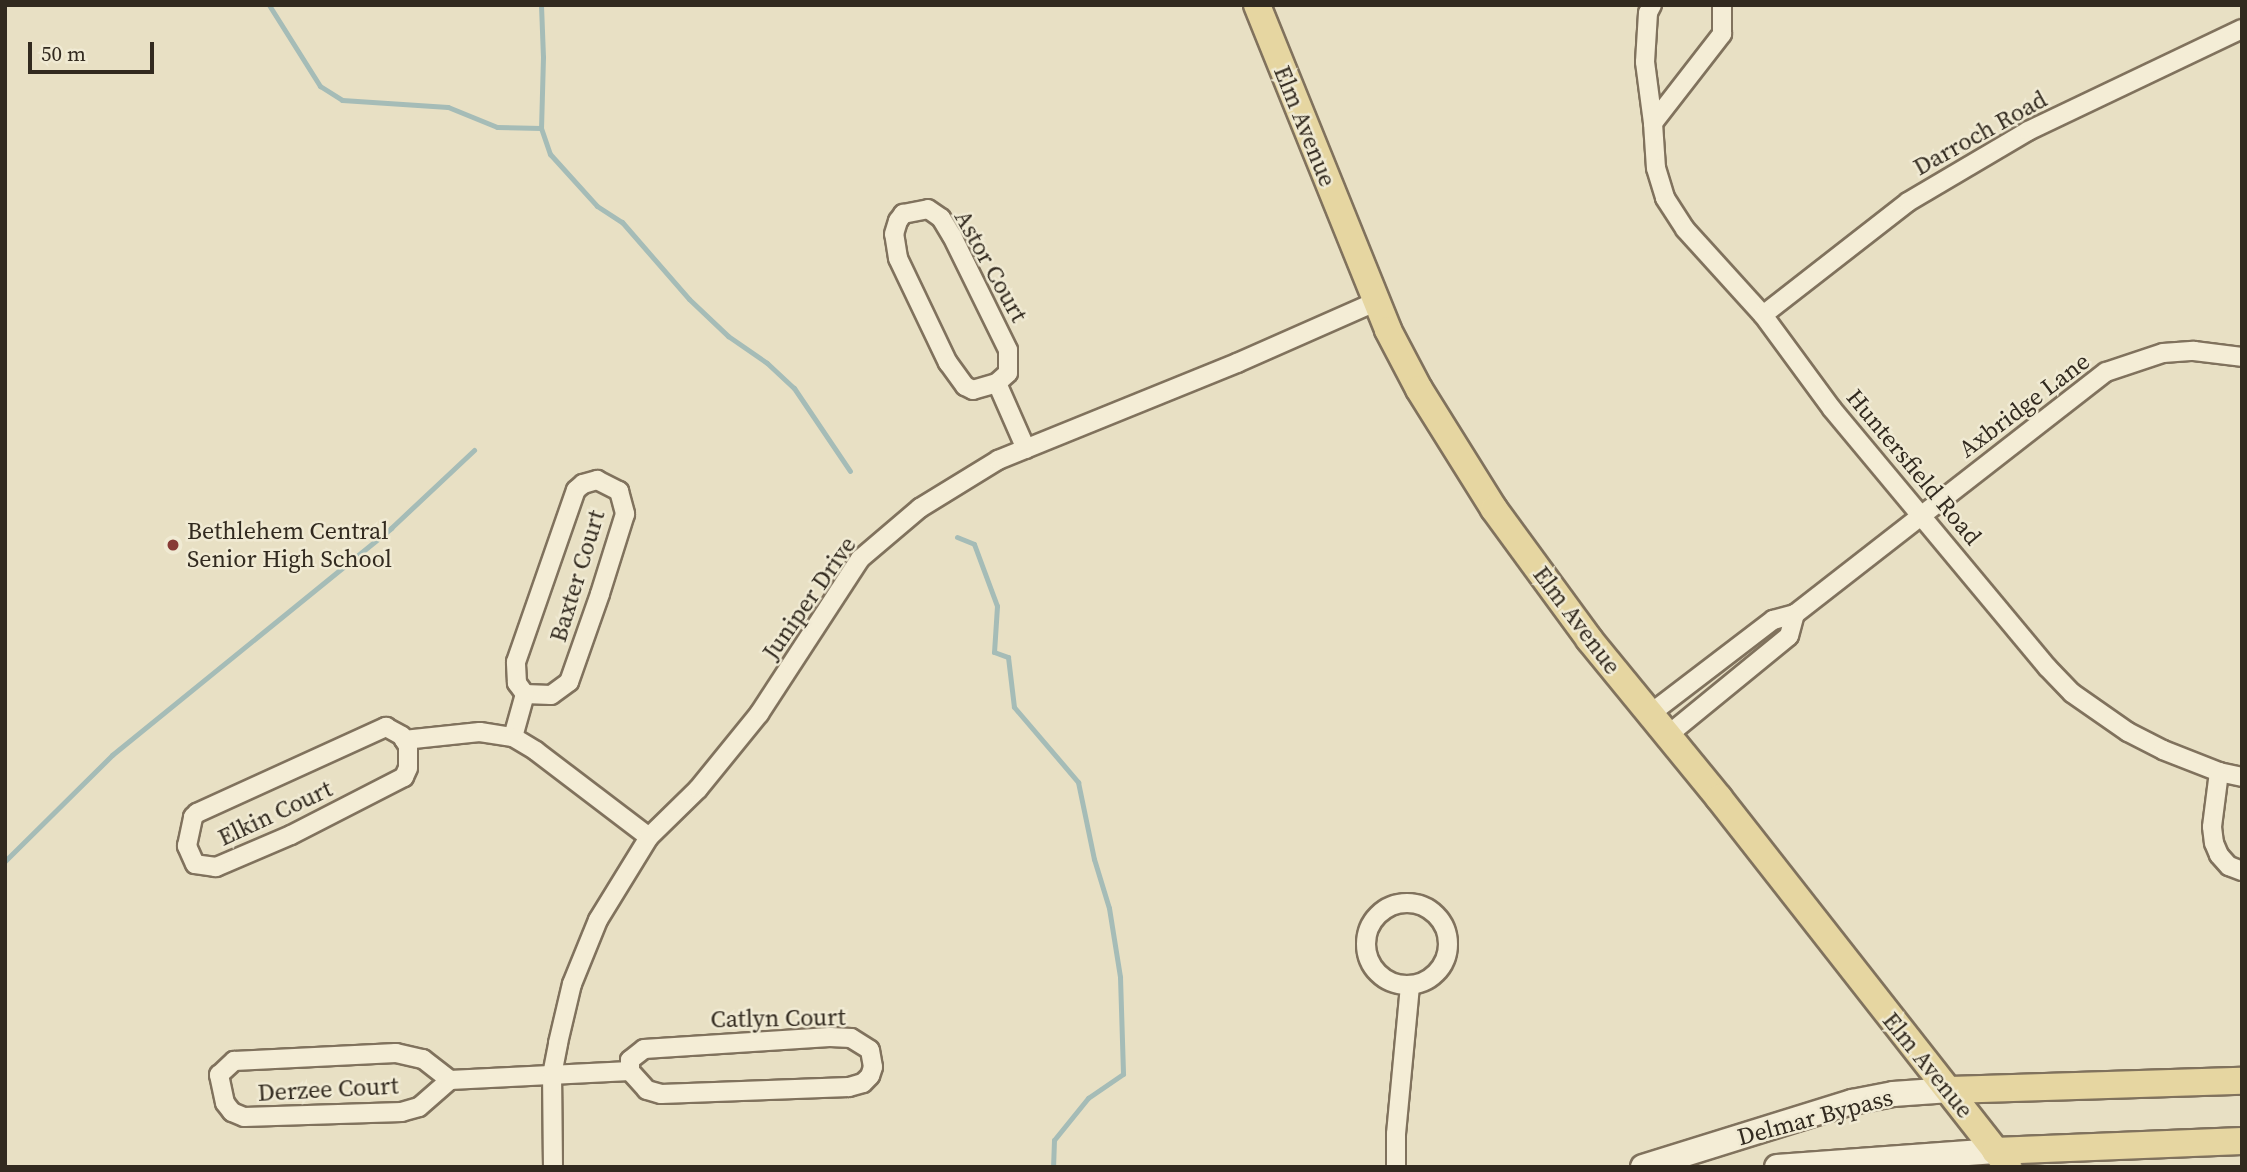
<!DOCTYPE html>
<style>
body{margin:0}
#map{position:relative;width:2247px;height:1172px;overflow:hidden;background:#e8e0c4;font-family:"Source Serif 4",serif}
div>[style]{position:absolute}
.stream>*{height:5px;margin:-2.5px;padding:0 2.5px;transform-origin:2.5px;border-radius:2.5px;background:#a5bcb7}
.roads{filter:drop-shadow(2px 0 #80725d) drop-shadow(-2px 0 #80725d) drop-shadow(0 2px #80725d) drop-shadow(0 -2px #80725d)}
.street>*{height:18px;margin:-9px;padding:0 9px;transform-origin:9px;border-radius:9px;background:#f4edd6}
.street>.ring{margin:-9px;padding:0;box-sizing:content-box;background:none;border:18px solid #f4edd6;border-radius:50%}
.secondary>*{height:24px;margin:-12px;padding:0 12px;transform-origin:12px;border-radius:12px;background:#f4edd6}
.primary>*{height:26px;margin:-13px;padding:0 13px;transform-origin:13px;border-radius:13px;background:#e6d6a1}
.dots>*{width:19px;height:19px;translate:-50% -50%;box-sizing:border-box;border:4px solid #f0ead3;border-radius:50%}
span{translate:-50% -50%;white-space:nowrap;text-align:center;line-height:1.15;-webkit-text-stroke:5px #f0ead3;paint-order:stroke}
.street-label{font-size:24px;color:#322a1f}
.poi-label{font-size:24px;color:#322a1f}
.left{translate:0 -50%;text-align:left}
.frame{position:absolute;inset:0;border:7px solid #322a1f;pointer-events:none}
.scale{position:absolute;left:28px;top:42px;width:126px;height:32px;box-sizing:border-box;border:4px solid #322a1f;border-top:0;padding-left:9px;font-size:21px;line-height:24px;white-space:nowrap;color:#322a1f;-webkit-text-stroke:5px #f0ead3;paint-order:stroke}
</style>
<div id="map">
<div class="stream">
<div style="left:269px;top:5px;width:96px;rotate:57.8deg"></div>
<div style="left:320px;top:86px;width:26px;rotate:32deg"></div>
<div style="left:342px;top:100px;width:106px;rotate:3.8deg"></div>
<div style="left:448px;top:107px;width:53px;rotate:22.2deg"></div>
<div style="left:497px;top:127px;width:44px;rotate:1.3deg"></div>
<div style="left:541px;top:5px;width:52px;rotate:87.8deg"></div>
<div style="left:543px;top:57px;width:71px;rotate:91.6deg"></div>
<div style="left:541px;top:128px;width:28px;rotate:71deg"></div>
<div style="left:550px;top:154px;width:70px;rotate:47.9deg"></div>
<div style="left:597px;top:206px;width:30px;rotate:33deg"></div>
<div style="left:622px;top:222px;width:102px;rotate:49deg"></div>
<div style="left:689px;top:299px;width:54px;rotate:43.5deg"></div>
<div style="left:728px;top:336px;width:47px;rotate:34.7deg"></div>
<div style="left:767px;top:363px;width:37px;rotate:43deg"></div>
<div style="left:794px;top:388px;width:100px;rotate:56deg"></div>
<div style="left:957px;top:537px;width:18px;rotate:22deg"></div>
<div style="left:974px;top:544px;width:66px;rotate:69.6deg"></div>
<div style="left:997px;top:606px;width:46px;rotate:93.7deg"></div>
<div style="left:994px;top:652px;width:15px;rotate:20deg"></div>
<div style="left:1008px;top:657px;width:50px;rotate:83.2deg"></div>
<div style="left:1014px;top:707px;width:99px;rotate:49.5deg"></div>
<div style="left:1078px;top:782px;width:79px;rotate:78.3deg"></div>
<div style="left:1094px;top:859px;width:51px;rotate:73deg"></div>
<div style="left:1109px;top:908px;width:70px;rotate:80.9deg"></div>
<div style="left:1120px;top:977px;width:97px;rotate:88.2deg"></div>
<div style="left:1123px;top:1074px;width:42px;rotate:145.6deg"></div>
<div style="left:1088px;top:1098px;width:54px;rotate:129deg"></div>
<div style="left:1054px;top:1140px;width:27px;rotate:92deg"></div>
<div style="left:5px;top:861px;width:151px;rotate:-44.7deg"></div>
<div style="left:112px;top:755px;width:360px;rotate:-39.1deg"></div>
<div style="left:391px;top:528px;width:114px;rotate:-43.2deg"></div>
</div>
<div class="roads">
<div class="street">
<div style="left:1652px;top:5px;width:9px;rotate:117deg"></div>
<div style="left:1648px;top:13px;width:49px;rotate:93.5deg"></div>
<div style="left:1645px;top:62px;width:62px;rotate:82.5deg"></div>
<div style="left:1653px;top:123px;width:113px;rotate:-52.2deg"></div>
<div style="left:1722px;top:34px;width:29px;rotate:-90deg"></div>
<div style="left:1653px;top:123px;width:45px;rotate:86.2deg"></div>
<div style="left:1656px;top:168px;width:31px;rotate:73deg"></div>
<div style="left:1665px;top:198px;width:37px;rotate:57deg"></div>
<div style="left:1685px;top:229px;width:116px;rotate:47.8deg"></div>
<div style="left:1763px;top:315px;width:117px;rotate:53.7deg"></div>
<div style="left:1832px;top:409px;width:336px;rotate:50.2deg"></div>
<div style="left:2047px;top:667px;width:36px;rotate:46deg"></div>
<div style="left:2072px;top:693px;width:68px;rotate:34.9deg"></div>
<div style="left:2128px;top:732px;width:39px;rotate:27deg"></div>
<div style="left:2163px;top:750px;width:60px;rotate:21.4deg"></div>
<div style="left:2219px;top:772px;width:24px;rotate:12deg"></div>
<div style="left:928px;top:209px;width:16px;rotate:35deg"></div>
<div style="left:941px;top:218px;width:21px;rotate:59deg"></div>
<div style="left:952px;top:236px;width:127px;rotate:63.8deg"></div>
<div style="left:1008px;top:350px;width:23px;rotate:90deg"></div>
<div style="left:1008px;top:373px;width:15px;rotate:138deg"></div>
<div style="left:997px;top:383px;width:25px;rotate:164deg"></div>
<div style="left:973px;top:390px;width:9px;rotate:-153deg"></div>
<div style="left:965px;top:386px;width:29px;rotate:-126deg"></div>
<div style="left:948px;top:363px;width:116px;rotate:-115.5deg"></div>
<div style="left:898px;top:258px;width:24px;rotate:-99deg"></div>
<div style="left:894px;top:234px;width:14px;rotate:-73deg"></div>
<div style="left:898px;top:221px;width:9px;rotate:-54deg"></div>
<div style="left:903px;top:214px;width:25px;rotate:-11deg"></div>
<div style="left:1763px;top:315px;width:184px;rotate:-37.9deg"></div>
<div style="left:1908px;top:202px;width:139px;rotate:-30.6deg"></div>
<div style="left:2028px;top:131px;width:237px;rotate:-25.5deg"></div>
<div style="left:997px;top:383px;width:72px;rotate:66.3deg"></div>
<div style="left:597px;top:480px;width:25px;rotate:27deg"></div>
<div style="left:619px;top:491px;width:24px;rotate:75deg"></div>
<div style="left:625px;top:514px;width:84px;rotate:107.4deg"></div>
<div style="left:600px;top:594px;width:93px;rotate:109.4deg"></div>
<div style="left:569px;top:682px;width:22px;rotate:144deg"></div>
<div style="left:551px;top:695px;width:26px;rotate:-178deg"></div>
<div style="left:525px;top:694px;width:14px;rotate:-126deg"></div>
<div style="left:517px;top:683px;width:21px;rotate:-93deg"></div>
<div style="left:516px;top:662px;width:182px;rotate:-70.8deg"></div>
<div style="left:576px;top:490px;width:9px;rotate:-41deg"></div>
<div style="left:583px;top:484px;width:15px;rotate:-16deg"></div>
<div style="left:1650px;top:714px;width:155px;rotate:-37.4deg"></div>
<div style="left:1773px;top:620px;width:23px;rotate:-15deg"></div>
<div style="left:1795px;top:614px;width:394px;rotate:-37.9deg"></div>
<div style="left:2106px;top:372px;width:60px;rotate:-18.4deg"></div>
<div style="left:2163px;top:353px;width:31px;rotate:-4deg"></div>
<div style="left:2194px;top:351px;width:48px;rotate:7.1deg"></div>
<div style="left:386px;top:727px;width:18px;rotate:29deg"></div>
<div style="left:402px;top:736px;width:12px;rotate:59deg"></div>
<div style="left:408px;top:746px;width:22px;rotate:90deg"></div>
<div style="left:408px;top:768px;width:10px;rotate:114deg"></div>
<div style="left:404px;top:777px;width:127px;rotate:152.8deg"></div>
<div style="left:291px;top:835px;width:82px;rotate:156.9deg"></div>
<div style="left:216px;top:867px;width:21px;rotate:-172deg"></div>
<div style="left:195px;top:864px;width:20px;rotate:-114deg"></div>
<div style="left:187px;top:846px;width:30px;rotate:-78deg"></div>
<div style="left:193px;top:817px;width:6px;rotate:-45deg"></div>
<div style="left:197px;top:813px;width:208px;rotate:-24.5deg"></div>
<div style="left:1668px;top:735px;width:156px;rotate:-39.3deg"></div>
<div style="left:1789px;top:636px;width:23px;rotate:-75deg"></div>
<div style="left:513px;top:737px;width:45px;rotate:-74.4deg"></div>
<div style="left:404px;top:740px;width:76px;rotate:-6deg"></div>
<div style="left:480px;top:732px;width:33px;rotate:9deg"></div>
<div style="left:513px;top:737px;width:27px;rotate:31deg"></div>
<div style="left:536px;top:751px;width:142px;rotate:37.3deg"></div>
<div style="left:2219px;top:772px;width:55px;rotate:97.3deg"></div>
<div style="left:2212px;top:827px;width:16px;rotate:83deg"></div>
<div style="left:2214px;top:843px;width:13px;rotate:67deg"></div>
<div style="left:2219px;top:855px;width:15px;rotate:48deg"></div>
<div style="left:2229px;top:866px;width:14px;rotate:21deg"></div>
<div class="ring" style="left:1366px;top:903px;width:64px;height:64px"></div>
<div style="left:830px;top:1037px;width:21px;rotate:3deg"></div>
<div style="left:851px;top:1038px;width:22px;rotate:32deg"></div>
<div style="left:870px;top:1050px;width:17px;rotate:80deg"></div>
<div style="left:873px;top:1067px;width:9px;rotate:108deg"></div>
<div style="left:870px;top:1076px;width:10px;rotate:135deg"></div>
<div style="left:863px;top:1083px;width:15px;rotate:164deg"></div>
<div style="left:849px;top:1087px;width:188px;rotate:177.9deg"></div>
<div style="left:661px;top:1094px;width:15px;rotate:-164deg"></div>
<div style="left:647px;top:1090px;width:25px;rotate:-132deg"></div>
<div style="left:630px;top:1071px;width:11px;rotate:-90deg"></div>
<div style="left:630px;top:1060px;width:18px;rotate:-38deg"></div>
<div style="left:644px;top:1049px;width:186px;rotate:-3.7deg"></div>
<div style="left:396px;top:1053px;width:28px;rotate:13deg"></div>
<div style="left:423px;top:1059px;width:34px;rotate:38deg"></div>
<div style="left:450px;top:1080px;width:41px;rotate:138.9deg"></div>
<div style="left:419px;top:1107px;width:18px;rotate:164deg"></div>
<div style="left:402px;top:1112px;width:158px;rotate:178.2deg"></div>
<div style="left:244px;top:1117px;width:13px;rotate:-157deg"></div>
<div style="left:232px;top:1112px;width:11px;rotate:-128deg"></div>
<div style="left:225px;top:1103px;width:29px;rotate:-102deg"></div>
<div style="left:219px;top:1075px;width:21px;rotate:-43deg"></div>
<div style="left:234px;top:1061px;width:162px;rotate:-2.8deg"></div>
<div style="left:450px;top:1080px;width:180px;rotate:-2.9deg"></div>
<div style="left:553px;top:1167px;width:92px;rotate:-90.6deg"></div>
<div style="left:552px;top:1075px;width:33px;rotate:-79deg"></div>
<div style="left:558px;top:1043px;width:61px;rotate:-76.7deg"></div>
<div style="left:572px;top:984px;width:69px;rotate:-67.9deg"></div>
<div style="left:598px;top:920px;width:97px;rotate:-58.4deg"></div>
<div style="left:649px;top:837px;width:69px;rotate:-44.4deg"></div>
<div style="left:698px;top:789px;width:97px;rotate:-50.9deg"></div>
<div style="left:759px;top:714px;width:185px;rotate:-56.9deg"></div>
<div style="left:860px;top:559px;width:79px;rotate:-40.4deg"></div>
<div style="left:920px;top:508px;width:92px;rotate:-31.6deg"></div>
<div style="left:998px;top:460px;width:258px;rotate:-22.1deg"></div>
<div style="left:1237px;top:363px;width:151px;rotate:-23.8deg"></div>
<div style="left:1396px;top:1167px;width:33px;rotate:-90deg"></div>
<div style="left:1396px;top:1134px;width:149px;rotate:-84.6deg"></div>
</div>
<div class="secondary">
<div style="left:1643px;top:1167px;width:219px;rotate:-17.3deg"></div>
<div style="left:1852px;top:1102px;width:42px;rotate:-11deg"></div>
<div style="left:1893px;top:1094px;width:57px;rotate:-4deg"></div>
<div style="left:1777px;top:1167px;width:219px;rotate:-4.2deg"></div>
</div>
<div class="primary">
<div style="left:1257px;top:5px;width:350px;rotate:68deg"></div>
<div style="left:1388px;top:330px;width:67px;rotate:62.3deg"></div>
<div style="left:1419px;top:389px;width:142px;rotate:58deg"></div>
<div style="left:1494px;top:509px;width:161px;rotate:53.8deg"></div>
<div style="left:1589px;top:639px;width:205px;rotate:50.7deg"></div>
<div style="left:1719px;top:798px;width:469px;rotate:51.9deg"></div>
<div style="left:1950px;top:1090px;width:292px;rotate:-1.8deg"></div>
<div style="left:1995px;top:1151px;width:247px;rotate:-2.3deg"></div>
</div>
</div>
<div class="dots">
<div style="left:173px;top:545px;background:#873a35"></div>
</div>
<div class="street-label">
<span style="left:1305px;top:126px;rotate:68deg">Elm Avenue</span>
<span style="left:1980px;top:133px;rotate:-29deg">Darroch Road</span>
<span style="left:991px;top:266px;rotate:61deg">Astor Court</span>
<span style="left:2024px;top:405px;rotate:-37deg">Axbridge Lane</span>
<span style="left:1914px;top:467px;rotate:50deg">Huntersfield Road</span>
<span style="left:577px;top:576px;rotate:-73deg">Baxter Court</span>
<span style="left:809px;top:598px;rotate:-55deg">Juniper Drive</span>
<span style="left:1577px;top:620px;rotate:53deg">Elm Avenue</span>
<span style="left:275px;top:813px;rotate:-25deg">Elkin Court</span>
<span style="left:778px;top:1018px;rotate:-1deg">Catlyn Court</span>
<span style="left:1928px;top:1065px;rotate:51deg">Elm Avenue</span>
<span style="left:328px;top:1089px;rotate:-3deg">Derzee Court</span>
<span style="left:1815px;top:1117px;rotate:-15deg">Delmar Bypass</span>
</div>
<div class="poi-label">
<span class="left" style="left:187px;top:545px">Bethlehem Central<br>Senior High School</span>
</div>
<div class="frame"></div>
<div class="scale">50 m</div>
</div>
